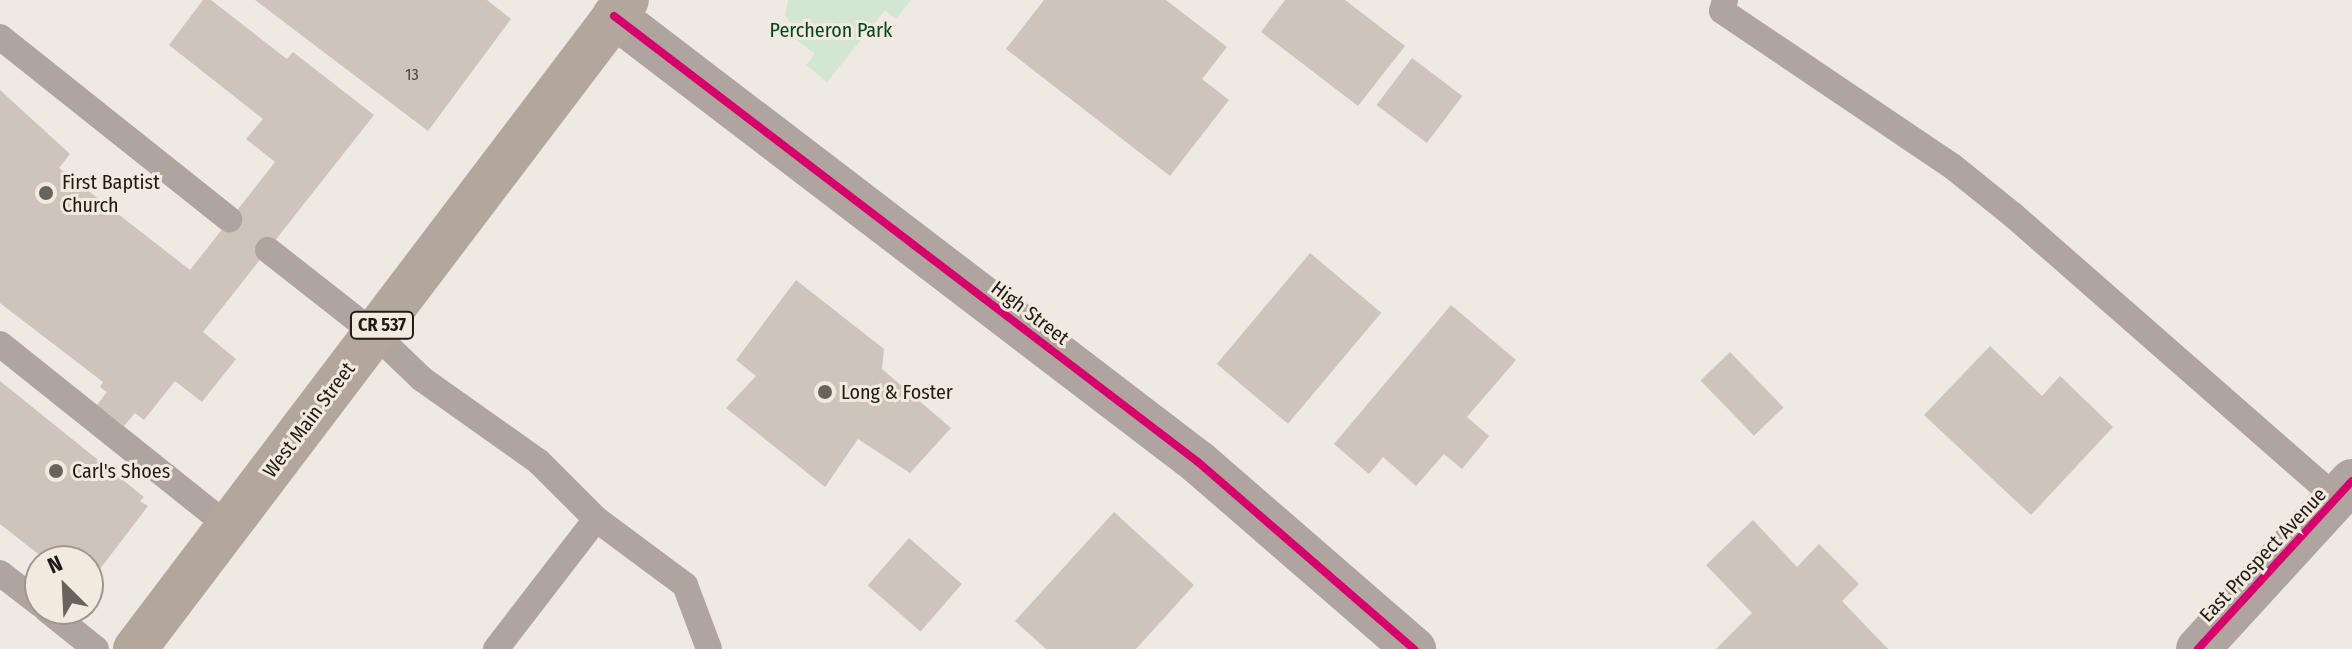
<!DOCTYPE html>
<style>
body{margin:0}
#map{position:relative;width:2352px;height:649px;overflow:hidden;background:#eee9e3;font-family:"Fira Sans Condensed",sans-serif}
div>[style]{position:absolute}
.green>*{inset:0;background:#d3e6d2}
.building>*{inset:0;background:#cec4bb;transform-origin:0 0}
.lane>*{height:26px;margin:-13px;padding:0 13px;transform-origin:13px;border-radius:13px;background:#b0a59e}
.street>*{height:44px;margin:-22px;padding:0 22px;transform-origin:22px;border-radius:22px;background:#b0a59e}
.primary>*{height:44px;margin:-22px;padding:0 22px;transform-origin:22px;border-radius:22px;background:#b2a69d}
.cycleway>*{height:8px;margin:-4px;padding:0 4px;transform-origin:4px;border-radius:4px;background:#d6006c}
.dots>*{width:22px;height:22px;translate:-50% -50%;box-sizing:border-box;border:4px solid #f2e9df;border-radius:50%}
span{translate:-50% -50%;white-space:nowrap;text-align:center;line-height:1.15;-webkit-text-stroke:6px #f2e9df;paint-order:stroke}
.number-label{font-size:16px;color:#4a4540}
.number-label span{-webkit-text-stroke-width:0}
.shield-label span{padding:2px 6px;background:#f2e9df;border:2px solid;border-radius:6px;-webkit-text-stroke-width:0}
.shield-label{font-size:18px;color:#1e1b17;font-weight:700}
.park-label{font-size:20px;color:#01461e}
.poi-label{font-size:20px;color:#1e1b17}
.left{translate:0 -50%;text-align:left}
.street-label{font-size:20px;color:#1e1b17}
.north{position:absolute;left:24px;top:545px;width:80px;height:80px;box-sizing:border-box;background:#f2e9df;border:2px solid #9d978f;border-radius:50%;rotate:336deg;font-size:22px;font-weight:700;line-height:32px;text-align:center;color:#1e1b17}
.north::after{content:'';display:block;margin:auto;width:28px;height:36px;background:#67635e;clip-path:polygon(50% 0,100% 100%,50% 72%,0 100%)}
</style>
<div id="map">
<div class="green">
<div style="clip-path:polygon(788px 0,911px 0,896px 19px,885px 10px,827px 82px,806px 65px,815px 54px,789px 34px,794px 29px,785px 15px)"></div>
</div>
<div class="building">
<div style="clip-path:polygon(203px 0,211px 0,287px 59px,293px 52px,374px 115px,203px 332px,236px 359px,202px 402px,175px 381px,144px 420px,135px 413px,124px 426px,97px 405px,107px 392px,100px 387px,103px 382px,0 303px,0 90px,70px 154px,59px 168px,190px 270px,275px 162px,246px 139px,263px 119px,169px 45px)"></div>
<div style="clip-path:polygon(255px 0,487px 0,511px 19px,428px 131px)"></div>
<div style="clip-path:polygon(1044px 0,1166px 0,1227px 47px,1202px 79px,1229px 100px,1170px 176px,1006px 49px)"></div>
<div style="clip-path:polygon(1285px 0,1345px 0,1405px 46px,1358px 106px,1261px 32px)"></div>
<div style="left:1412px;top:58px;width:63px;height:59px;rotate:37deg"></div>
<div style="left:1310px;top:253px;width:93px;height:145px;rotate:40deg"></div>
<div style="clip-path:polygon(796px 280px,884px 349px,882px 369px,951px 428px,910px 473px,858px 439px,825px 487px,726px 408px,756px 376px,736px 360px)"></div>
<div style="clip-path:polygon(1451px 305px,1516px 360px,1467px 417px,1489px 436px,1462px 469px,1444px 454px,1416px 486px,1383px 457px,1369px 474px,1334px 444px)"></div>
<div style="clip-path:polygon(1990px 346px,2042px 396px,2060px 376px,2113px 427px,2031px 515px,1924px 415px)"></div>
<div style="left:1730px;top:352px;width:77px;height:41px;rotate:46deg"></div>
<div style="clip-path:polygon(0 381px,144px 497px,140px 501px,148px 506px,90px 582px,88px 561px,47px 561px,0 524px)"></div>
<div style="clip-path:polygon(1114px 512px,1194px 585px,1136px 649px,1046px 649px,1015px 621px)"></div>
<div style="clip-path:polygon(1753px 520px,1797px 567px,1819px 544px,1859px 584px,1842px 601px,1888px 649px,1716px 649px,1752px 613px,1706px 565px)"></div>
<div style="left:909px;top:538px;width:70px;height:63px;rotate:41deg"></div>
</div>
<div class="lane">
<div style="left:1725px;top:0;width:11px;rotate:105deg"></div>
<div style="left:1722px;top:11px;width:277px;rotate:34deg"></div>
<div style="left:1952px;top:166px;width:78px;rotate:38.8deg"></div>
<div style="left:2013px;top:215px;width:431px;rotate:41.2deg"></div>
<div style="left:0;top:37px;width:293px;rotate:38.5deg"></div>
<div style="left:268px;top:250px;width:136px;rotate:38.1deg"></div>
<div style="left:375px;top:334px;width:65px;rotate:43.8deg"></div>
<div style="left:422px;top:379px;width:142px;rotate:35.3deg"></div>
<div style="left:538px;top:461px;width:82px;rotate:45deg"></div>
<div style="left:596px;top:519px;width:111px;rotate:36.6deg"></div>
<div style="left:685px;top:585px;width:68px;rotate:69.4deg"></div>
<div style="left:0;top:344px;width:292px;rotate:38.6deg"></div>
<div style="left:0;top:573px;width:51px;rotate:37.8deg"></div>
<div style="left:46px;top:609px;width:64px;rotate:38.7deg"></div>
<div style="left:496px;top:649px;width:164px;rotate:-52.4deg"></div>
</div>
<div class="street">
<div style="left:614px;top:16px;width:735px;rotate:37.37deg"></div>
<div style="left:1198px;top:462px;width:286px;rotate:40.9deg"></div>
<div style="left:2198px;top:649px;width:228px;rotate:-47.5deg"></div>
</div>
<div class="primary">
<div style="left:135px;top:649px;width:814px;rotate:-52.83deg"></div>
</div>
<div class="cycleway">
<div style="left:614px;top:16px;width:735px;rotate:37.37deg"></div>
<div style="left:1198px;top:462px;width:286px;rotate:40.9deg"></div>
<div style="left:2198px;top:649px;width:228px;rotate:-47.5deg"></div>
</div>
<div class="dots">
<div style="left:46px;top:193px;background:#67635e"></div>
<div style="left:825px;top:392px;background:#67635e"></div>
<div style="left:56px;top:471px;background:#67635e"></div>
</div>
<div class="number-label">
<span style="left:412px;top:75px">13</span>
</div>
<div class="shield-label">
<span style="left:382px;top:325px">CR 537</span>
</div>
<div class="park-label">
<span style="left:831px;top:30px">Percheron Park</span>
</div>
<div class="poi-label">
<span class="left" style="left:62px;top:194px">First Baptist<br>Church</span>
<span class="left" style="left:841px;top:392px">Long &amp; Foster</span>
<span class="left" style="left:72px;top:471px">Carl's Shoes</span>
</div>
<div class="street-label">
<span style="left:1030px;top:313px;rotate:37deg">High Street</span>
<span style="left:309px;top:420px;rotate:-53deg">West Main Street</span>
<span style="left:2263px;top:555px;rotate:-47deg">East Prospect Avenue</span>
</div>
<div class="north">N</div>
</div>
